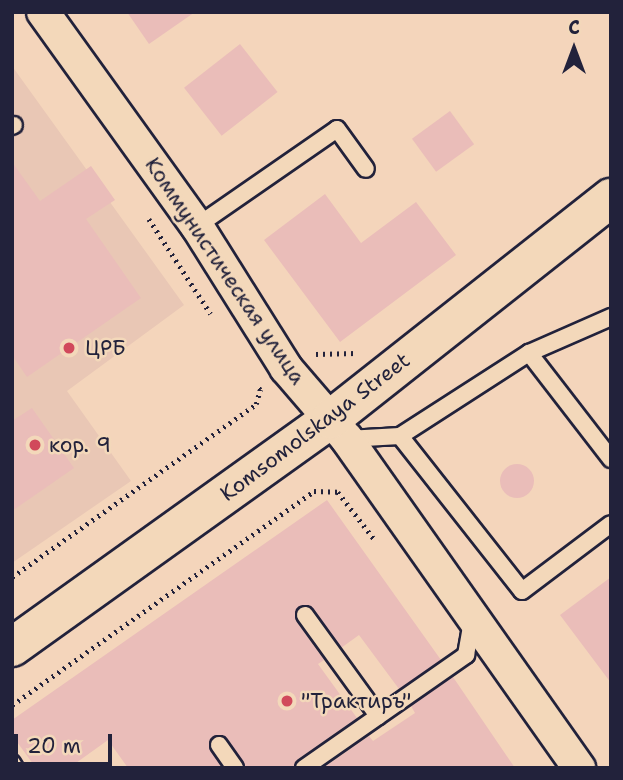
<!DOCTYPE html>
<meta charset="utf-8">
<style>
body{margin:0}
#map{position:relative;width:623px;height:780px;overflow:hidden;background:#f4d5bb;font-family:"Shantell Sans",sans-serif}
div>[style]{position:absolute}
.built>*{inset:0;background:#e9c7b5}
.building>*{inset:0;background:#eabdb9;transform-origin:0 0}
.round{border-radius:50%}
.path>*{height:4.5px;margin-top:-2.25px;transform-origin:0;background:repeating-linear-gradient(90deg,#22223b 0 2px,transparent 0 7px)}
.roads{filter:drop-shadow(2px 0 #22223b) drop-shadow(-2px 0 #22223b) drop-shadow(0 2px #22223b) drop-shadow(0 -2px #22223b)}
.lane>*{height:16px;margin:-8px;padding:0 8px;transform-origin:8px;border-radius:8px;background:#f3d8ba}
.street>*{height:32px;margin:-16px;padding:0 16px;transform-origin:16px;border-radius:16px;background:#f3d8ba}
.primary>*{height:38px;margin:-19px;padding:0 19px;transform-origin:19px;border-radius:19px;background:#f3d8ba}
.dots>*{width:19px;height:19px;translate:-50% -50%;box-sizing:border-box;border:4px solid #f3d8ba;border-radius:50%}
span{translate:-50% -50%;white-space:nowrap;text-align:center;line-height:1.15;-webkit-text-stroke:5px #f3d8ba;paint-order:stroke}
.street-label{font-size:21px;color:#22223b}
.poi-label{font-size:21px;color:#22223b}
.left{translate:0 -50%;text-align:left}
.frame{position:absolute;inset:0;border:14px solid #22223b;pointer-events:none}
.north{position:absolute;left:539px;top:14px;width:70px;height:70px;-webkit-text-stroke:5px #f3d8ba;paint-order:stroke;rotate:0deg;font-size:19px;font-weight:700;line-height:28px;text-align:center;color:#22223b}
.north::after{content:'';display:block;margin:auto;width:24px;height:32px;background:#22223b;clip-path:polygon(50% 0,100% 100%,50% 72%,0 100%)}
.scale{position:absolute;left:14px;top:734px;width:98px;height:32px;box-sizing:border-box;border:4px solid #22223b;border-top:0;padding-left:9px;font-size:21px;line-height:24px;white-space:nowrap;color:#22223b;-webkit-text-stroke:5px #f3d8ba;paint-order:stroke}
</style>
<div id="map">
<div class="built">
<div style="clip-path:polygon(12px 66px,184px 305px,67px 391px,131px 481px,12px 563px)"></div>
</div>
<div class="building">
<div style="clip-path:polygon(127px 12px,195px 12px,149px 44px)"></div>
<div style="left:240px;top:44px;width:61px;height:71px;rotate:52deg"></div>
<div style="left:450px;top:111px;width:41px;height:47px;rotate:54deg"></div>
<div style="clip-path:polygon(12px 162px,40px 201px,91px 166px,115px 200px,86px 219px,141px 298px,27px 377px,12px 355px)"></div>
<div style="clip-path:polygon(325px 194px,361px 243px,416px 202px,456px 255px,340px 342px,264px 240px)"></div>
<div style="clip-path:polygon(32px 408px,74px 468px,12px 511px,12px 421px)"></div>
<div class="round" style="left:500px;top:464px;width:34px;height:34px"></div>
<div style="clip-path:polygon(327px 500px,441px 660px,399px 689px,359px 635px,341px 648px,314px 609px,303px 605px,295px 611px,296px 621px,324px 660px,318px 664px,357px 718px,298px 759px,294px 768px,245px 768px,228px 739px,219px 735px,210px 740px,209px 747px,222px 768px,128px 768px,108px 740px,69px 768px,36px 768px,12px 735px,12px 720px)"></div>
<div style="clip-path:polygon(611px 577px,611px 683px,560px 615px)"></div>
<div style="clip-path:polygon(453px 677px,515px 768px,323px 768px,369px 736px,373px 741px,415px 713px,411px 706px)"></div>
</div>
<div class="path">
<div style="left:149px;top:219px;width:113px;rotate:56.9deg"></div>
<div style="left:316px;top:354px;width:40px;rotate:-1.4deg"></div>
<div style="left:12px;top:577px;width:299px;rotate:-35.3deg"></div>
<div style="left:256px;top:404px;width:15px;rotate:-74deg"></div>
<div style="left:260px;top:390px;width:5px;rotate:-127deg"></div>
<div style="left:12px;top:705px;width:370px;rotate:-35.3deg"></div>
<div style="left:314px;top:491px;width:24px;rotate:2deg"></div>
<div style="left:338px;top:492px;width:61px;rotate:52.4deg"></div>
</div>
<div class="roads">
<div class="lane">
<div style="left:12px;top:126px;width:2px;rotate:-27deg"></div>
<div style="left:197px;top:226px;width:170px;rotate:-34.7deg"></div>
<div style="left:337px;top:129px;width:49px;rotate:54.1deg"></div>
<div style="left:529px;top:353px;width:134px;rotate:52.3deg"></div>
<div style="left:400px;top:436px;width:197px;rotate:51.8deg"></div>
<div style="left:522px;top:591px;width:111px;rotate:-37deg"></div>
<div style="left:347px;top:439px;width:53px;rotate:-3.2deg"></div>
<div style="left:400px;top:436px;width:153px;rotate:-32.8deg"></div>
<div style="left:529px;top:353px;width:90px;rotate:-23.7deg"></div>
<div style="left:305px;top:615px;width:125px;rotate:54.1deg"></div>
<div style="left:219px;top:745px;width:28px;rotate:55deg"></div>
<div style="left:12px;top:763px;width:6px;rotate:59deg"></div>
<div style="left:304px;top:768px;width:198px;rotate:-34.9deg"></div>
<div style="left:466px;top:655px;width:39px;rotate:-80deg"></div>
</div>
<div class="street">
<div style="left:43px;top:12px;width:264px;rotate:54.3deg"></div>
<div style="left:197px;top:226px;width:168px;rotate:57.9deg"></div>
<div style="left:286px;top:368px;width:94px;rotate:49.3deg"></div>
<div style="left:347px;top:439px;width:403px;rotate:54.8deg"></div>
</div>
<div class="primary">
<div style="left:12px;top:647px;width:392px;rotate:-35.6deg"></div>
<div style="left:331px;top:419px;width:357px;rotate:-38.3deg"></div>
</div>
</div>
<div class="dots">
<div style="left:69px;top:348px;background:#d1495b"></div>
<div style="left:35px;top:445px;background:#d1495b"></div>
<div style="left:287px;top:701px;background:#d1495b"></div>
</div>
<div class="street-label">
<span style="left:225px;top:271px;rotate:56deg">Коммунистическая улица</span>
<span style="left:315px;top:427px;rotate:-37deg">Komsomolskaya Street</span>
</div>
<div class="poi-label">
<span class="left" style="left:85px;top:348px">ЦРБ</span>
<span class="left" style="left:49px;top:445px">кор. 9</span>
<span class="left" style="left:301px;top:701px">"Трактиръ"</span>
</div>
<div class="frame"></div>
<div class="north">С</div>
<div class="scale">20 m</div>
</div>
